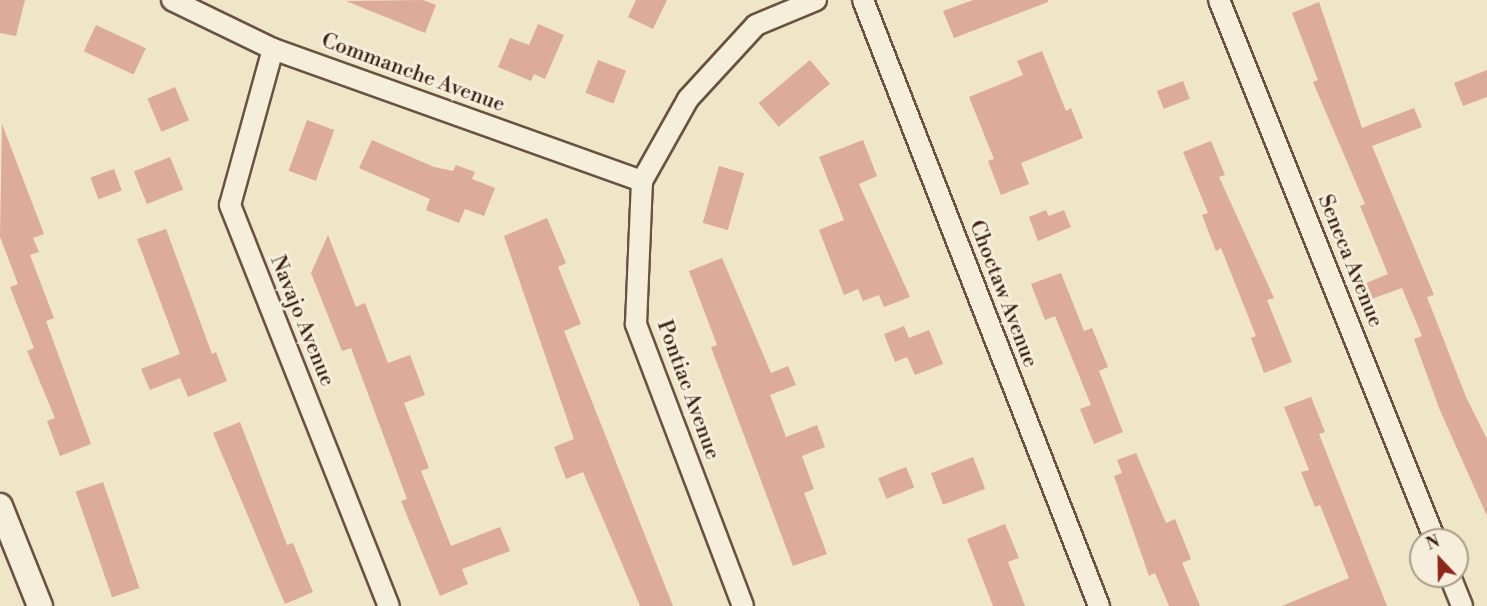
<!DOCTYPE html>
<style>
body{margin:0}
#map{position:relative;width:1487px;height:606px;overflow:hidden;background:#efe5c7;font-family:"Libre Bodoni",serif}
div>[style]{position:absolute}
.building>*{inset:0;background:#ddab9a;transform-origin:0 0}
.roads{filter:drop-shadow(2px 0 #695241) drop-shadow(-2px 0 #695241) drop-shadow(0 2px #695241) drop-shadow(0 -2px #695241)}
.minor>*{height:20px;margin:-10px;padding:0 10px;transform-origin:10px;border-radius:10px;background:#f5eedb}
.tertiary>*{height:24px;margin:-12px;padding:0 12px;transform-origin:12px;border-radius:12px;background:#f5eedb}
span{translate:-50% -50%;white-space:nowrap;text-align:center;line-height:1.15;-webkit-text-stroke:6px #f5eedb;paint-order:stroke}
.street-label{font-size:21px;color:#3c2114}
.north{position:absolute;left:1409px;top:528px;width:60px;height:60px;box-sizing:border-box;background:#f5eedb;border:2px solid #ab9c8b;border-radius:50%;rotate:338deg;font-size:16px;font-weight:700;line-height:24px;text-align:center;color:#3c2114}
.north::after{content:'';display:block;margin:auto;width:21px;height:27px;background:#8f2418;clip-path:polygon(50% 0,100% 100%,50% 72%,0 100%)}
</style>
<div id="map">
<div class="building">
<div style="clip-path:polygon(0 0,25px 0,16px 36px,0 33px)"></div>
<div style="clip-path:polygon(423px 0,436px 5px,425px 33px,346px 1px)"></div>
<div style="clip-path:polygon(636px 0,667px 0,653px 29px,628px 17px)"></div>
<div style="clip-path:polygon(973px 0,1048px 0,1048px 2px,954px 38px,943px 11px)"></div>
<div style="clip-path:polygon(1319px 2px,1362px 128px,1414px 108px,1422px 127px,1372px 146px,1434px 295px,1427px 297px,1466px 397px,1487px 439px,1487px 516px,1439px 408px,1414px 339px,1422px 336px,1402px 288px,1360px 303px,1354px 288px,1388px 274px,1360px 206px,1365px 204px,1313px 82px,1318px 80px,1292px 13px)"></div>
<div style="clip-path:polygon(538px 24px,564px 35px,545px 79px,534px 74px,531px 81px,498px 67px,510px 38px,529px 45px)"></div>
<div style="left:96px;top:25px;width:55px;height:29px;rotate:25deg"></div>
<div style="clip-path:polygon(1042px 51px,1066px 111px,1071px 108px,1083px 138px,1021px 163px,1029px 184px,1001px 195px,988px 161px,994px 159px,969px 97px,1023px 75px,1017px 61px)"></div>
<div style="left:598px;top:60px;width:30px;height:35px;rotate:21deg"></div>
<div style="left:810px;top:60px;width:31px;height:67px;rotate:50deg"></div>
<div style="clip-path:polygon(1487px 70px,1487px 97px,1463px 106px,1454px 83px)"></div>
<div style="left:1183px;top:81px;width:19px;height:28px;rotate:69deg"></div>
<div style="left:175px;top:87px;width:36px;height:30px;rotate:67deg"></div>
<div style="left:307px;top:120px;width:29px;height:54px;rotate:20deg"></div>
<div style="clip-path:polygon(2px 124px,44px 234px,33px 238px,39px 252px,30px 255px,54px 318px,46px 321px,91px 444px,60px 456px,47px 421px,55px 418px,27px 351px,34px 348px,10px 287px,18px 284px,0 237px)"></div>
<div style="clip-path:polygon(372px 140px,434px 167px,453px 171px,456px 165px,475px 172px,472px 179px,495px 188px,484px 216px,465px 209px,459px 223px,426px 210px,430px 199px,359px 168px)"></div>
<div style="clip-path:polygon(863px 140px,877px 176px,859px 184px,910px 297px,884px 307px,879px 295px,863px 301px,858px 289px,844px 295px,819px 230px,844px 220px,819px 157px)"></div>
<div style="clip-path:polygon(1211px 141px,1225px 175px,1219px 177px,1274px 298px,1267px 300px,1292px 362px,1264px 373px,1251px 338px,1256px 336px,1221px 248px,1216px 251px,1202px 215px,1208px 213px,1183px 152px)"></div>
<div style="left:170px;top:157px;width:35px;height:39px;rotate:68deg"></div>
<div style="left:719px;top:166px;width:26px;height:59px;rotate:16deg"></div>
<div style="left:114px;top:169px;width:23px;height:25px;rotate:70deg"></div>
<div style="clip-path:polygon(1046px 210px,1049px 216px,1064px 210px,1071px 227px,1038px 241px,1029px 217px)"></div>
<div style="clip-path:polygon(547px 218px,566px 263px,558px 267px,581px 324px,564px 331px,673px 606px,640px 606px,583px 472px,566px 479px,554px 447px,574px 439px,504px 236px)"></div>
<div style="clip-path:polygon(166px 229px,212px 354px,216px 352px,227px 381px,188px 397px,180px 378px,150px 390px,141px 369px,180px 354px,137px 239px)"></div>
<div style="clip-path:polygon(328px 235px,356px 307px,365px 303px,388px 363px,410px 355px,425px 395px,404px 403px,429px 468px,421px 471px,451px 546px,500px 527px,510px 551px,462px 569px,468px 584px,440px 596px,401px 501px,407px 499px,351px 348px,342px 351px,311px 273px)"></div>
<div style="clip-path:polygon(722px 258px,771px 373px,788px 366px,796px 385px,770px 395px,786px 437px,817px 425px,825px 447px,802px 456px,814px 489px,804px 493px,827px 554px,793px 566px,711px 347px,717px 345px,689px 271px)"></div>
<div style="clip-path:polygon(1061px 273px,1084px 331px,1092px 328px,1108px 367px,1099px 371px,1123px 432px,1094px 444px,1080px 409px,1091px 405px,1055px 316px,1045px 320px,1031px 284px)"></div>
<div style="clip-path:polygon(904px 326px,909px 338px,929px 330px,943px 364px,915px 375px,907px 357px,895px 362px,884px 334px)"></div>
<div style="clip-path:polygon(1311px 397px,1325px 432px,1319px 434px,1387px 606px,1282px 606px,1349px 578px,1320px 505px,1315px 507px,1301px 472px,1309px 470px,1284px 407px)"></div>
<div style="clip-path:polygon(240px 422px,287px 545px,293px 543px,313px 592px,285px 604px,213px 433px)"></div>
<div style="clip-path:polygon(1136px 453px,1166px 523px,1175px 519px,1191px 559px,1182px 563px,1200px 606px,1169px 606px,1155px 573px,1149px 576px,1114px 476px,1122px 473px,1117px 460px)"></div>
<div style="left:973px;top:457px;width:34px;height:45px;rotate:69deg"></div>
<div style="left:906px;top:467px;width:22px;height:30px;rotate:68deg"></div>
<div style="left:103px;top:482px;width:112px;height:29px;rotate:71deg"></div>
<div style="clip-path:polygon(1005px 524px,1019px 558px,1008px 562px,1025px 606px,993px 606px,967px 539px)"></div>
</div>
<div class="roads">
<div class="minor">
<div style="left:172px;top:0;width:112px;rotate:25.9deg"></div>
<div style="left:273px;top:49px;width:392px;rotate:19.7deg"></div>
<div style="left:863px;top:0;width:650px;rotate:68.72deg"></div>
<div style="left:1219px;top:0;width:582px;rotate:68.2deg"></div>
<div style="left:273px;top:49px;width:162px;rotate:105.4deg"></div>
<div style="left:230px;top:205px;width:431px;rotate:68.4deg"></div>
<div style="left:1450px;top:576px;width:32px;rotate:68deg"></div>
<div style="left:743px;top:606px;width:302px;rotate:-110.8deg"></div>
<div style="left:636px;top:324px;width:143px;rotate:-87.6deg"></div>
<div style="left:642px;top:181px;width:94px;rotate:-60.7deg"></div>
<div style="left:688px;top:99px;width:100px;rotate:-47.4deg"></div>
<div style="left:756px;top:25px;width:65px;rotate:-22.6deg"></div>
</div>
<div class="tertiary">
<div style="left:0;top:506px;width:108px;rotate:68.2deg"></div>
</div>
</div>
<div class="street-label">
<span style="left:413px;top:73px;rotate:20deg">Commanche Avenue</span>
<span style="left:1350px;top:261px;rotate:68deg">Seneca Avenue</span>
<span style="left:1003px;top:294px;rotate:69deg">Choctaw Avenue</span>
<span style="left:302px;top:321px;rotate:68deg">Navajo Avenue</span>
<span style="left:688px;top:390px;rotate:70deg">Pontiac Avenue</span>
</div>
<div class="north">N</div>
</div>
